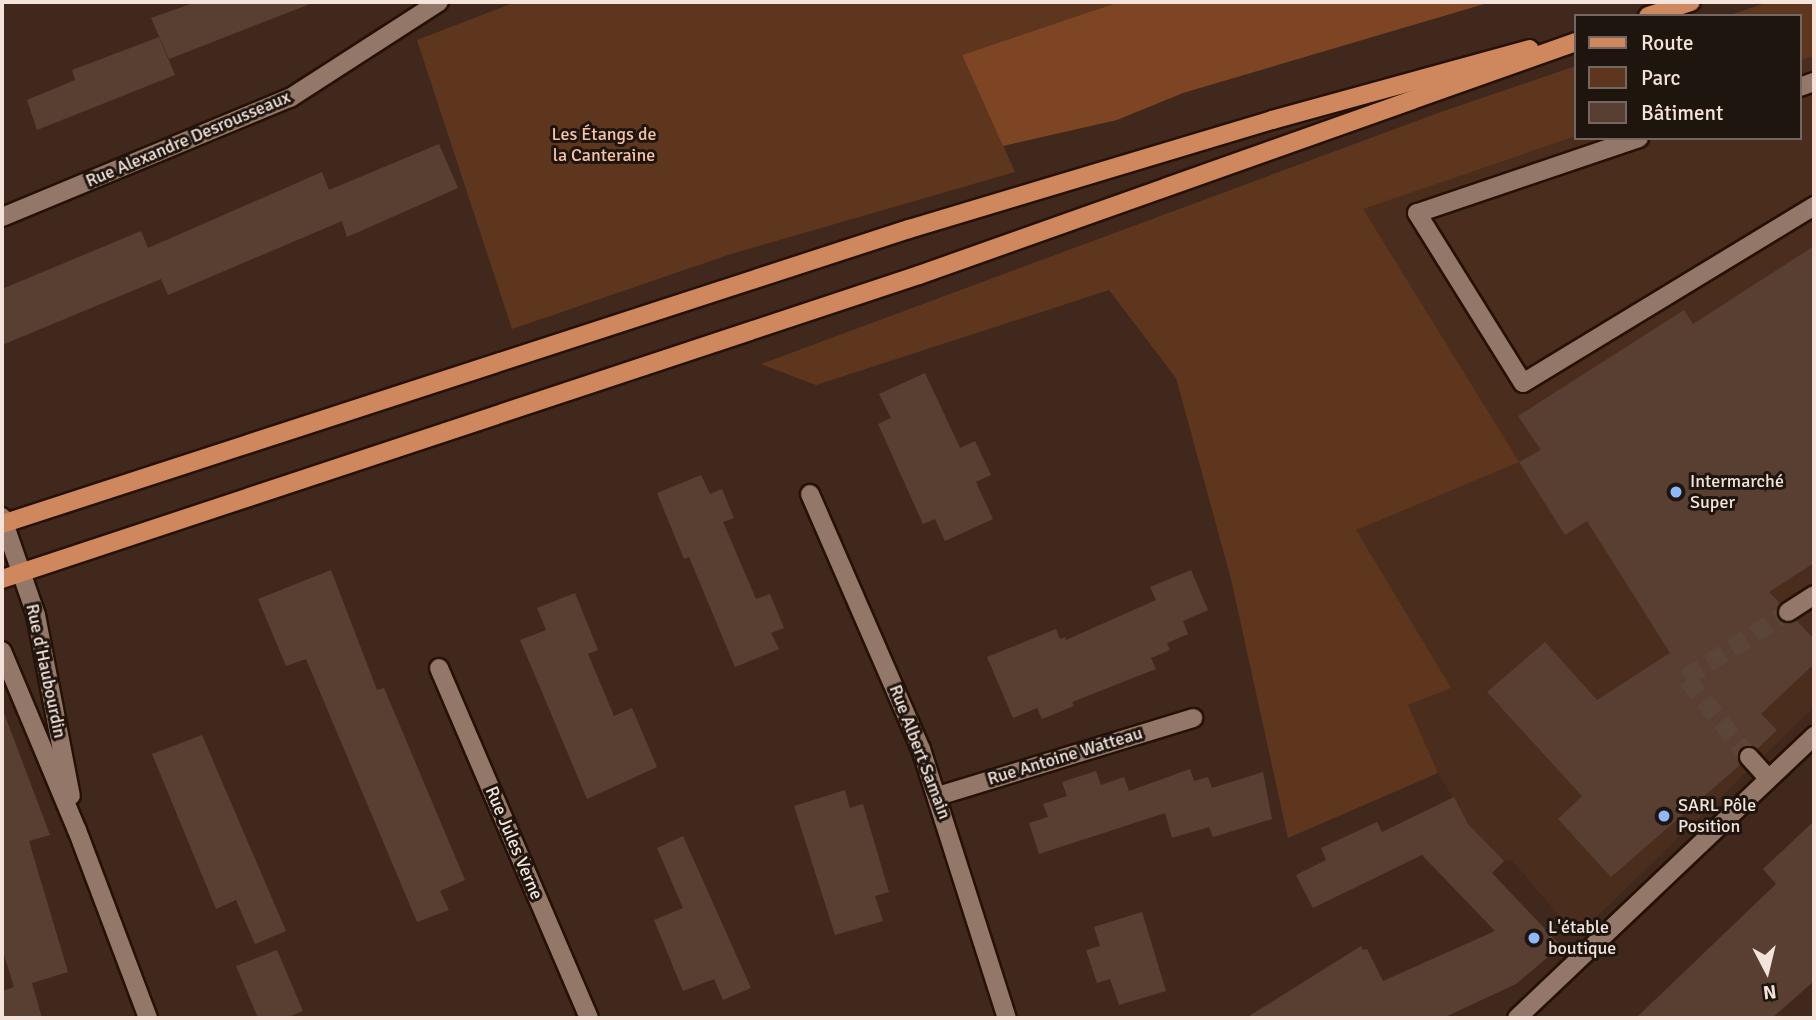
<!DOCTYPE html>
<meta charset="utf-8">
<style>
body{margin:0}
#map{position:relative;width:1816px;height:1020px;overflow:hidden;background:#40291c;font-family:Signika,sans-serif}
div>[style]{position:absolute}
.built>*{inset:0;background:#4b2d1d}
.green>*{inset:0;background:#5e361e}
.forest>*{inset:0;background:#7d4523}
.building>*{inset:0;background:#583f31}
.minor-tunnel>*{height:18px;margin-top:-9px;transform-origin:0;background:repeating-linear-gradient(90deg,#5b4539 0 18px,transparent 0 27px)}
.roads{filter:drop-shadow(2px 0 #261105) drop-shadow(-2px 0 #261105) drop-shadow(0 2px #261105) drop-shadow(0 -2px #261105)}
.minor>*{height:18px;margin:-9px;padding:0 9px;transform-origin:9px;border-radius:9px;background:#937768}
.major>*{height:18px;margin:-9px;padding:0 9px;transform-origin:9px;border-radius:9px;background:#cf885e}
.dots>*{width:19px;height:19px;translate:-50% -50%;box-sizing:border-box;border:4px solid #1f150f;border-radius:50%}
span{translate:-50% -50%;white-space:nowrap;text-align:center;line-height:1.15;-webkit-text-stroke:6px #1f150f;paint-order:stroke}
.park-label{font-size:18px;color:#f7c3a6}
.street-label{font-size:18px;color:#f3e3db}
.poi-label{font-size:18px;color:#f3e3db}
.left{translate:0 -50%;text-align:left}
.frame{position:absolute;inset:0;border:4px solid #f3e3db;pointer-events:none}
.legend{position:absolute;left:1574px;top:14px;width:228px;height:126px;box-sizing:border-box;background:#1f150f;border:2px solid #746761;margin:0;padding:9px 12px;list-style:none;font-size:21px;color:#f3e3db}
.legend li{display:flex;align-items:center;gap:14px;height:35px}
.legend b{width:35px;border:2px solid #746761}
.north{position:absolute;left:1732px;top:936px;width:70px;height:70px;-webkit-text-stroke:5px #1f150f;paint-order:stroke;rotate:173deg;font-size:19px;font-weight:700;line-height:28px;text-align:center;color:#f3e3db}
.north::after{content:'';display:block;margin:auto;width:24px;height:32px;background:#f3e3db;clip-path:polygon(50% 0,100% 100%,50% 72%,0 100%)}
</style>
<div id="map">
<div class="built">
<div style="clip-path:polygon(1814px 56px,1814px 707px,1590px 923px,1567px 925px,1512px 860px,1504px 861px,1468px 824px,1438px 773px,1408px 705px,1450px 688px,1355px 530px,1518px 462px,1362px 209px,1576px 136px,1800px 138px,1800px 60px)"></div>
</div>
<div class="green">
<div style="clip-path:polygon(516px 2px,1119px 2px,962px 55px,1015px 172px,731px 254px,512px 329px,417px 40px)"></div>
<div style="clip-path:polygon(1769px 2px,1814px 2px,1814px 56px,1800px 60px,1800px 16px,1727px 16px)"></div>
<div style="clip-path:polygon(1576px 66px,1576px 136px,1363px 209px,1519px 462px,1356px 530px,1451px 688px,1408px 705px,1438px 773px,1288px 838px,1231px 579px,1176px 378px,1109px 290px,816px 385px,761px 364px,1441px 112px)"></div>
</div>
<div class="forest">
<div style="clip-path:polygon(1119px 2px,1491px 2px,1183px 93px,1117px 120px,1003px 146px,962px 55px)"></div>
</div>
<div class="building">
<div style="clip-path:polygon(196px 2px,310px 2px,310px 4px,169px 59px,151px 18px)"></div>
<div style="clip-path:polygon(159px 37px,175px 75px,37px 130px,27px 100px,75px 80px,72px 70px)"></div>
<div style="clip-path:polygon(439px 144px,458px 188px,347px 237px,342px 221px,168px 295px,161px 279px,2px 345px,2px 289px,141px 231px,148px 248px,322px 172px,329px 190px)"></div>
<div style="clip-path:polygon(1814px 246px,1814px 563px,1769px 592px,1781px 604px,1777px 612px,1779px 619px,1788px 623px,1796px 620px,1814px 639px,1814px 664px,1761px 714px,1777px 730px,1757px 749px,1752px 746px,1742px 748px,1738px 754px,1740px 765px,1611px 877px,1558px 819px,1582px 796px,1487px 692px,1545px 642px,1597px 700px,1670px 653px,1587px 521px,1565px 535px,1519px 462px,1541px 450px,1518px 416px,1684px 310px,1693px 324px)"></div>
<div style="clip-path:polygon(925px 373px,960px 448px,975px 441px,991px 475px,976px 482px,993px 519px,945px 541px,935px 519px,923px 524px,878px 424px,891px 418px,879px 394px)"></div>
<div style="clip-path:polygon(701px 475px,710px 494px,722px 489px,734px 518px,723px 522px,756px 599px,770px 594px,784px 628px,771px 633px,779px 649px,735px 667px,689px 557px,684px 559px,657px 493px)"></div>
<div style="clip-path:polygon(331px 570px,377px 690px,384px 688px,465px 880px,440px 891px,449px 910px,417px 922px,306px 659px,286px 666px,258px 599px)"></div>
<div style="clip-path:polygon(1191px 570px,1208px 610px,1183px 621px,1188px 634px,1167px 643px,1170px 650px,1151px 658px,1156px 669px,1072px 702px,1074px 706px,1042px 719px,1037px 708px,1013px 718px,987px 657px,1056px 629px,1060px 639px,1065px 637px,1066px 640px,1156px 600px,1150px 587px)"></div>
<div style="clip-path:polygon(575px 593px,598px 650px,588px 654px,614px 716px,632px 708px,657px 767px,587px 799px,520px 640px,546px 630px,537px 608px)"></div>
<div style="clip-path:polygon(4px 713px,50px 835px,29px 841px,68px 972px,32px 983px,42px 1018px,2px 1018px,2px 991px,14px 987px,2px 948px)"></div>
<div style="clip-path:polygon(202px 735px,286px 931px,255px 944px,236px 900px,216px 909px,152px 754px)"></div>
<div style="clip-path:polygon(1190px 769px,1194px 781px,1208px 777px,1212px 788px,1263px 772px,1272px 819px,1213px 837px,1209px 827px,1172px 838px,1165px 813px,1039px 854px,1029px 823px,1048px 817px,1043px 804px,1067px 796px,1062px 782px,1096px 771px,1101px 785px,1124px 777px,1129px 791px)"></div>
<div style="clip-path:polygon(845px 790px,850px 808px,863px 804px,889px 892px,875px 896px,883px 921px,835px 935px,794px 806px)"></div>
<div style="clip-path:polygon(1454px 797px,1468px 824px,1504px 861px,1492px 873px,1561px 946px,1516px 984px,1443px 1018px,1246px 1018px,1361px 946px,1363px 950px,1367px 949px,1383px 981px,1495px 931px,1422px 855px,1313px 908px,1296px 875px,1326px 860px,1321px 848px,1377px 822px,1382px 832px)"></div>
<div style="clip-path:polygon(1814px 821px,1814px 981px,1772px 1018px,1636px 1018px,1776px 884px,1763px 869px)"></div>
<div style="clip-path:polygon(683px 836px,751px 988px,723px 1000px,714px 979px,683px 991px,654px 920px,683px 908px,657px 848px)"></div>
<div style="clip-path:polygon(1142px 912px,1166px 991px,1119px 1005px,1110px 979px,1097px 983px,1086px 950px,1100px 946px,1094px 927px)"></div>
<div style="clip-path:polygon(277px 950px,303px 1011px,286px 1018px,258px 1018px,236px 966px)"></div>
</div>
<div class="minor-tunnel">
<div style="left:1749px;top:757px;width:101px;rotate:-128.6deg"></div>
<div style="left:1686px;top:678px;width:121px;rotate:-32.9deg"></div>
</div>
<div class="roads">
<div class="minor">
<div style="left:1800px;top:87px;width:15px;rotate:-20deg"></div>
<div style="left:1639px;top:138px;width:234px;rotate:161.3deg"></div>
<div style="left:1417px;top:213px;width:200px;rotate:58.1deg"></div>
<div style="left:1523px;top:383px;width:341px;rotate:-31.3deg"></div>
<div style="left:2px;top:217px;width:312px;rotate:-22.5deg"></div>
<div style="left:290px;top:98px;width:177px;rotate:-32.8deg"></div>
<div style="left:810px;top:494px;width:278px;rotate:66.5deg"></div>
<div style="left:921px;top:749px;width:282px;rotate:72.3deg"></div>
<div style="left:2px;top:517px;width:104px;rotate:70.9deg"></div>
<div style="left:36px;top:615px;width:184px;rotate:79.1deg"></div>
<div style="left:1788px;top:612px;width:31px;rotate:-33deg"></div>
<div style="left:2px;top:651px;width:194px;rotate:67.3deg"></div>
<div style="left:77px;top:830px;width:201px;rotate:69.3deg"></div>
<div style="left:439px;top:668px;width:381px;rotate:66.8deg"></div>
<div style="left:1749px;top:757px;width:28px;rotate:48deg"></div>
<div style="left:938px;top:796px;width:267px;rotate:-17deg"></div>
<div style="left:1517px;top:1018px;width:410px;rotate:-43.5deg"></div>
</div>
<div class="major">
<div style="left:1648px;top:16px;width:45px;rotate:-18deg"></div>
<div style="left:2px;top:524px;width:954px;rotate:-18.02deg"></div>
<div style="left:909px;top:229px;width:379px;rotate:-16.7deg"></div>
<div style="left:1272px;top:120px;width:267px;rotate:-15.4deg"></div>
<div style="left:2px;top:579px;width:966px;rotate:-18.34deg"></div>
<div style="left:919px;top:275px;width:697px;rotate:-19.53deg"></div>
</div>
</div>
<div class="dots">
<div style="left:1676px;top:492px;background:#8eb8fd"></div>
<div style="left:1664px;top:816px;background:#8eb8fd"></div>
<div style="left:1534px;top:938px;background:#8eb8fd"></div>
</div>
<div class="park-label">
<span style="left:604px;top:145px">Les Étangs de<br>la Canteraine</span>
</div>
<div class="street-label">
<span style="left:188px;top:139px;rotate:-23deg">Rue Alexandre Desrousseaux</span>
<span style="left:46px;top:671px;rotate:78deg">Rue d'Haubourdin</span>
<span style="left:920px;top:752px;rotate:69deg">Rue Albert Samain</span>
<span style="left:1065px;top:756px;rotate:-17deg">Rue Antoine Watteau</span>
<span style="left:514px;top:843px;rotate:67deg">Rue Jules Verne</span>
</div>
<div class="poi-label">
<span class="left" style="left:1690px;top:492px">Intermarché<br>Super</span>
<span class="left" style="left:1678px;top:816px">SARL Pôle<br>Position</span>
<span class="left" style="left:1548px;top:938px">L'étable<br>boutique</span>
</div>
<div class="frame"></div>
<ul class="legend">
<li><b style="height:9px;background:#cf885e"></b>Route</li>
<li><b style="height:19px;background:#5e361e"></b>Parc</li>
<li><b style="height:19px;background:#583f31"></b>Bâtiment</li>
</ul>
<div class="north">N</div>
</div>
